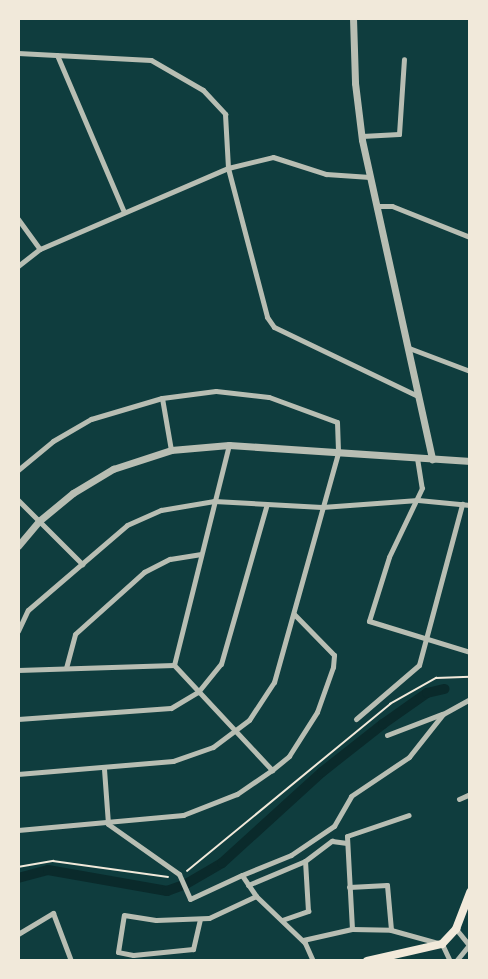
<!DOCTYPE html>
<style>
body{margin:0}
#map{position:relative;width:488px;height:979px;overflow:hidden;background:#0f3d3e;font-family:Ubuntu,sans-serif}
div>[style]{position:absolute}
.canal>*{height:10px;margin:-5px;padding:0 5px;transform-origin:5px;border-radius:5px;background:#0a2a2b}
.path>*{height:1.5px;margin:-0.75px;padding:0 0.75px;transform-origin:0.75px;border-radius:0.75px;background:#f1e9da}
.minor>*{height:5px;margin:-2.5px;padding:0 2.5px;transform-origin:2.5px;border-radius:2.5px;background:#b8beb3}
.tertiary>*{height:7px;margin:-3.5px;padding:0 3.5px;transform-origin:3.5px;border-radius:3.5px;background:#b8beb3}
.secondary>*{height:8px;margin:-4px;padding:0 4px;transform-origin:4px;border-radius:4px;background:#f1e9da}
span{translate:-50% -50%;white-space:nowrap;text-align:center;line-height:1.15;-webkit-text-stroke:6px #f1e9da;paint-order:stroke}
.frame{position:absolute;inset:0;border:20px solid #f1e9da;pointer-events:none}
</style>
<div id="map">
<div class="canal">
<div style="left:18px;top:878px;width:31px;rotate:-15deg"></div>
<div style="left:48px;top:870px;width:121px;rotate:10deg"></div>
<div style="left:167px;top:891px;width:20px;rotate:-20deg"></div>
<div style="left:186px;top:884px;width:42px;rotate:-30.3deg"></div>
<div style="left:222px;top:863px;width:135px;rotate:-42.3deg"></div>
<div style="left:322px;top:772px;width:78px;rotate:-38.2deg"></div>
<div style="left:383px;top:724px;width:54px;rotate:-35.2deg"></div>
<div style="left:427px;top:693px;width:18px;rotate:-13deg"></div>
</div>
<div class="path">
<div style="left:18px;top:867px;width:36px;rotate:-10deg"></div>
<div style="left:53px;top:861px;width:116px;rotate:7.9deg"></div>
<div style="left:187px;top:871px;width:263px;rotate:-39.4deg"></div>
<div style="left:390px;top:704px;width:53px;rotate:-29.5deg"></div>
<div style="left:436px;top:678px;width:34px;rotate:-2deg"></div>
</div>
<div class="minor">
<div style="left:18px;top:53px;width:133px;rotate:3deg"></div>
<div style="left:151px;top:60px;width:60px;rotate:30deg"></div>
<div style="left:203px;top:90px;width:33px;rotate:47deg"></div>
<div style="left:225px;top:114px;width:54px;rotate:86.8deg"></div>
<div style="left:228px;top:168px;width:154px;rotate:75.3deg"></div>
<div style="left:267px;top:317px;width:12px;rotate:55deg"></div>
<div style="left:274px;top:327px;width:160px;rotate:25.6deg"></div>
<div style="left:57px;top:55px;width:171px;rotate:66.9deg"></div>
<div style="left:362px;top:136px;width:37px;rotate:-3deg"></div>
<div style="left:399px;top:134px;width:75px;rotate:-86.2deg"></div>
<div style="left:377px;top:206px;width:15px"></div>
<div style="left:392px;top:206px;width:84px;rotate:21.7deg"></div>
<div style="left:18px;top:219px;width:37px;rotate:54deg"></div>
<div style="left:18px;top:266px;width:28px;rotate:-38deg"></div>
<div style="left:40px;top:249px;width:205px;rotate:-23.3deg"></div>
<div style="left:228px;top:168px;width:46px;rotate:-13.7deg"></div>
<div style="left:273px;top:157px;width:56px;rotate:17.8deg"></div>
<div style="left:326px;top:174px;width:44px;rotate:3.9deg"></div>
<div style="left:409px;top:348px;width:65px;rotate:20.7deg"></div>
<div style="left:162px;top:398px;width:53px;rotate:80.2deg"></div>
<div style="left:417px;top:458px;width:30px;rotate:81deg"></div>
<div style="left:422px;top:488px;width:76px;rotate:115.6deg"></div>
<div style="left:389px;top:557px;width:67px;rotate:107.4deg"></div>
<div style="left:369px;top:621px;width:106px;rotate:17.1deg"></div>
<div style="left:18px;top:470px;width:45px;rotate:-39.6deg"></div>
<div style="left:53px;top:441px;width:44px;rotate:-30.1deg"></div>
<div style="left:91px;top:419px;width:74px;rotate:-16.5deg"></div>
<div style="left:162px;top:398px;width:54px;rotate:-7.4deg"></div>
<div style="left:216px;top:391px;width:53px;rotate:6.5deg"></div>
<div style="left:269px;top:397px;width:72px;rotate:20.2deg"></div>
<div style="left:337px;top:422px;width:31px;rotate:88deg"></div>
<div style="left:338px;top:453px;width:238px;rotate:105.6deg"></div>
<div style="left:274px;top:682px;width:45px;rotate:123.3deg"></div>
<div style="left:249px;top:720px;width:45px;rotate:143.1deg"></div>
<div style="left:213px;top:747px;width:42px;rotate:160.7deg"></div>
<div style="left:173px;top:761px;width:156px;rotate:175.2deg"></div>
<div style="left:18px;top:500px;width:91px;rotate:45deg"></div>
<div style="left:18px;top:631px;width:23px;rotate:-65deg"></div>
<div style="left:28px;top:610px;width:130px;rotate:-40.6deg"></div>
<div style="left:127px;top:525px;width:37px;rotate:-24deg"></div>
<div style="left:161px;top:510px;width:54px;rotate:-9.6deg"></div>
<div style="left:214px;top:501px;width:108px;rotate:3.2deg"></div>
<div style="left:322px;top:507px;width:96px;rotate:-4.2deg"></div>
<div style="left:418px;top:500px;width:52px;rotate:5.5deg"></div>
<div style="left:174px;top:665px;width:227px;rotate:-76deg"></div>
<div style="left:66px;top:668px;width:35px;rotate:-75deg"></div>
<div style="left:75px;top:634px;width:93px;rotate:-41.9deg"></div>
<div style="left:144px;top:572px;width:29px;rotate:-27deg"></div>
<div style="left:170px;top:559px;width:30px;rotate:-9deg"></div>
<div style="left:18px;top:670px;width:156px;rotate:-1.8deg"></div>
<div style="left:174px;top:665px;width:144px;rotate:47deg"></div>
<div style="left:18px;top:719px;width:153px;rotate:-4.1deg"></div>
<div style="left:171px;top:708px;width:31px;rotate:-31deg"></div>
<div style="left:198px;top:692px;width:36px;rotate:-51deg"></div>
<div style="left:221px;top:664px;width:166px;rotate:-74deg"></div>
<div style="left:356px;top:719px;width:83px;rotate:-40.6deg"></div>
<div style="left:419px;top:665px;width:167px;rotate:-75deg"></div>
<div style="left:387px;top:735px;width:59px;rotate:-20.9deg"></div>
<div style="left:104px;top:769px;width:55px;rotate:85.8deg"></div>
<div style="left:108px;top:824px;width:87px;rotate:35.2deg"></div>
<div style="left:179px;top:874px;width:27px;rotate:66deg"></div>
<div style="left:190px;top:899px;width:57px;rotate:-24.8deg"></div>
<div style="left:459px;top:799px;width:12px;rotate:-24deg"></div>
<div style="left:18px;top:830px;width:166px;rotate:-5.2deg"></div>
<div style="left:183px;top:815px;width:58px;rotate:-21.3deg"></div>
<div style="left:237px;top:794px;width:42px;rotate:-34.4deg"></div>
<div style="left:272px;top:770px;width:22px;rotate:-39deg"></div>
<div style="left:289px;top:756px;width:52px;rotate:-57.5deg"></div>
<div style="left:317px;top:712px;width:48px;rotate:-70.4deg"></div>
<div style="left:333px;top:667px;width:12px;rotate:-85deg"></div>
<div style="left:334px;top:655px;width:57px;rotate:-134.3deg"></div>
<div style="left:248px;top:885px;width:62px;rotate:-22.8deg"></div>
<div style="left:305px;top:861px;width:34px;rotate:-37deg"></div>
<div style="left:332px;top:841px;width:15px;rotate:8deg"></div>
<div style="left:349px;top:887px;width:38px;rotate:-3deg"></div>
<div style="left:387px;top:885px;width:45px;rotate:84.9deg"></div>
<div style="left:200px;top:919px;width:31px;rotate:103deg"></div>
<div style="left:193px;top:949px;width:60px;rotate:174.3deg"></div>
<div style="left:133px;top:955px;width:15px;rotate:-169deg"></div>
<div style="left:118px;top:952px;width:37px;rotate:-81deg"></div>
<div style="left:124px;top:915px;width:32px;rotate:9deg"></div>
<div style="left:156px;top:920px;width:53px;rotate:-2.2deg"></div>
<div style="left:209px;top:918px;width:52px;rotate:-25.1deg"></div>
<div style="left:282px;top:920px;width:28px;rotate:-19deg"></div>
<div style="left:308px;top:911px;width:50px;rotate:-93.4deg"></div>
<div style="left:352px;top:929px;width:93px;rotate:-93.1deg"></div>
<div style="left:347px;top:836px;width:65px;rotate:-18.7deg"></div>
<div style="left:456px;top:929px;width:22px;rotate:51deg"></div>
<div style="left:18px;top:934px;width:41px;rotate:-31deg"></div>
<div style="left:53px;top:913px;width:51px;rotate:69.4deg"></div>
<div style="left:303px;top:940px;width:50px;rotate:-12.7deg"></div>
<div style="left:352px;top:929px;width:39px;rotate:1deg"></div>
<div style="left:391px;top:930px;width:53px;rotate:15.4deg"></div>
<div style="left:442px;top:944px;width:19px;rotate:65deg"></div>
<div style="left:313px;top:961px;width:20px;rotate:-114deg"></div>
<div style="left:305px;top:943px;width:68px;rotate:-136.2deg"></div>
<div style="left:256px;top:896px;width:25px;rotate:-124deg"></div>
<div style="left:242px;top:875px;width:53px;rotate:-22.2deg"></div>
<div style="left:291px;top:855px;width:52px;rotate:-34deg"></div>
<div style="left:334px;top:826px;width:34px;rotate:-60deg"></div>
<div style="left:351px;top:796px;width:70px;rotate:-33.9deg"></div>
<div style="left:409px;top:757px;width:55px;rotate:-51.7deg"></div>
<div style="left:443px;top:714px;width:31px;rotate:-29deg"></div>
<div style="left:456px;top:961px;width:19px;rotate:-51deg"></div>
</div>
<div class="tertiary">
<div style="left:353px;top:18px;width:65px;rotate:88.2deg"></div>
<div style="left:355px;top:83px;width:57px;rotate:83deg"></div>
<div style="left:362px;top:140px;width:327px;rotate:77.6deg"></div>
<div style="left:18px;top:546px;width:33px;rotate:-50deg"></div>
<div style="left:39px;top:521px;width:44px;rotate:-39.5deg"></div>
<div style="left:73px;top:493px;width:47px;rotate:-31deg"></div>
<div style="left:113px;top:469px;width:61px;rotate:-18.1deg"></div>
<div style="left:171px;top:450px;width:58px;rotate:-4.9deg"></div>
<div style="left:229px;top:445px;width:242px;rotate:3.8deg"></div>
</div>
<div class="secondary">
<div style="left:367px;top:961px;width:77px;rotate:-12.8deg"></div>
<div style="left:442px;top:944px;width:21px;rotate:-47deg"></div>
<div style="left:456px;top:929px;width:40px;rotate:-69deg"></div>
</div>
<div class="frame"></div>
</div>
